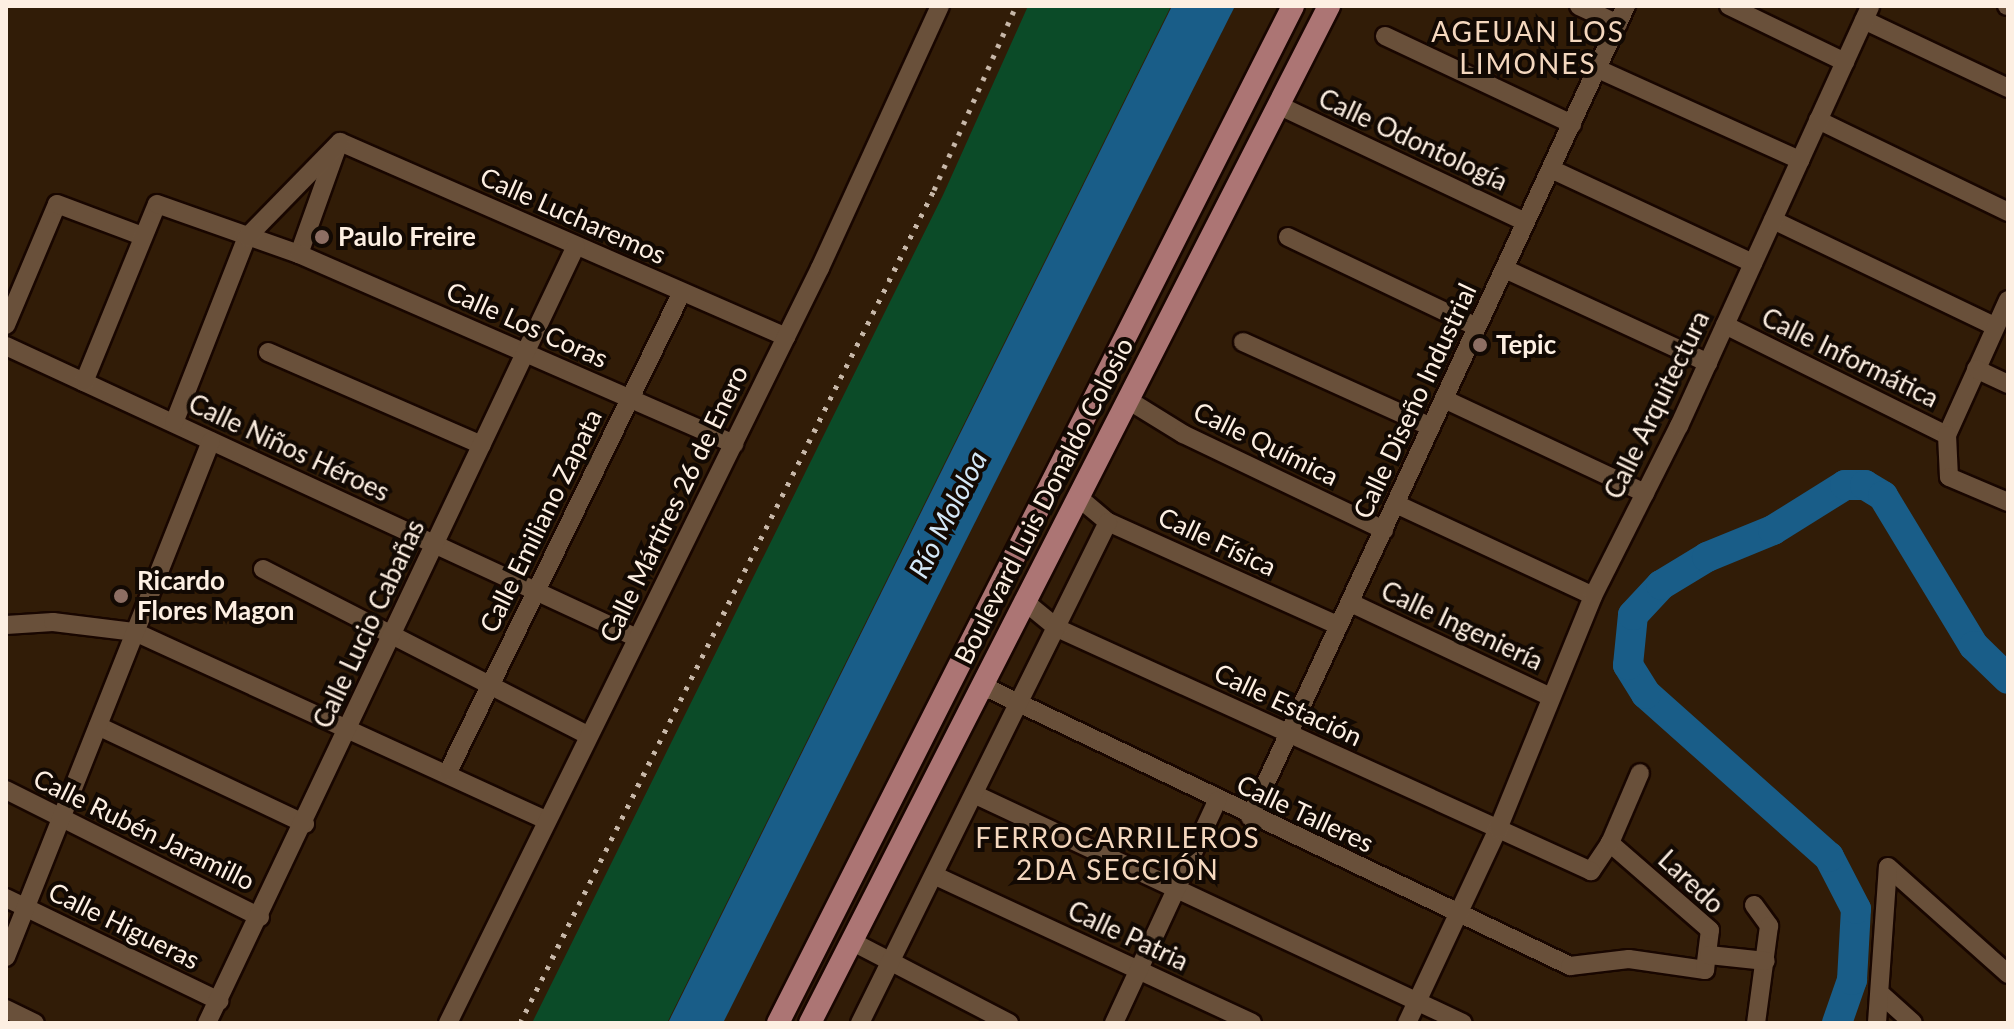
<!DOCTYPE html>
<meta charset="utf-8">
<style>
body{margin:0}
#map{position:relative;width:2014px;height:1029px;overflow:hidden;background:#311c07;font-family:Lato,sans-serif}
div>[style]{position:absolute}
.green>*{inset:0;background:#0b4b28}
.water>*{inset:0;background:#195d88}
.river>*{height:30px;margin:-15px;padding:0 15px;transform-origin:15px;border-radius:15px;background:#195d88}
.roads{filter:drop-shadow(2px 0 #180600) drop-shadow(-2px 0 #180600) drop-shadow(0 2px #180600) drop-shadow(0 -2px #180600)}
.minor>*{height:18px;margin:-9px;padding:0 9px;transform-origin:9px;border-radius:9px;background:#69503a}
.major>*{height:22px;margin:-11px;padding:0 11px;transform-origin:11px;border-radius:11px;background:#ac7574}
.rail>*{height:5px;margin-top:-2.5px;transform-origin:0;background:repeating-linear-gradient(90deg,#c8b8a9 0 4px,transparent 0 12px)}
.dots>*{width:22px;height:22px;translate:-50% -50%;box-sizing:border-box;border:4px solid #120903;border-radius:50%}
span{translate:-50% -50%;white-space:nowrap;text-align:center;line-height:1.15;-webkit-text-stroke:8px #120903;paint-order:stroke}
.street-label{font-size:26px;color:#fdefe2}
.poi-label{font-size:26px;color:#fdefe2;font-weight:700}
.left{translate:0 -50%;text-align:left}
.neighbourhood-label{font-size:28px;color:#f4d7be;letter-spacing:2px}
.water-label{font-size:28px;color:#d4e8f7;font-style:italic}
.frame{position:absolute;inset:0;border:8px solid #fdefe2;pointer-events:none}
</style>
<div id="map">
<div class="green">
<div style="clip-path:polygon(1028px 6px,1171px 6px,667px 1023px,532px 1023px,943px 195px)"></div>
</div>
<div class="water">
<div style="clip-path:polygon(1172px 6px,1235px 6px,723px 1023px,668px 1023px)"></div>
</div>
<div class="river">
<div style="left:1837px;top:1023px;width:46px;rotate:-70.8deg"></div>
<div style="left:1852px;top:980px;width:71px;rotate:-86.8deg"></div>
<div style="left:1856px;top:909px;width:59px;rotate:-117.4deg"></div>
<div style="left:1829px;top:857px;width:245px;rotate:-138.3deg"></div>
<div style="left:1646px;top:694px;width:34px;rotate:-122deg"></div>
<div style="left:1628px;top:665px;width:50px;rotate:-84.3deg"></div>
<div style="left:1633px;top:615px;width:41px;rotate:-47deg"></div>
<div style="left:1661px;top:585px;width:54px;rotate:-31.3deg"></div>
<div style="left:1707px;top:557px;width:71px;rotate:-22.2deg"></div>
<div style="left:1773px;top:530px;width:85px;rotate:-32deg"></div>
<div style="left:1845px;top:485px;width:20px"></div>
<div style="left:1865px;top:485px;width:21px;rotate:31deg"></div>
<div style="left:1883px;top:496px;width:175px;rotate:58.8deg"></div>
<div style="left:1974px;top:646px;width:47px;rotate:44.1deg"></div>
</div>
<div class="roads">
<div class="minor">
<div style="left:1579px;top:6px;width:43px;rotate:24.8deg"></div>
<div style="left:1729px;top:6px;width:129px;rotate:25.8deg"></div>
<div style="left:2007px;top:6px;width:1px"></div>
<div style="left:1864px;top:20px;width:159px;rotate:25.3deg"></div>
<div style="left:1385px;top:36px;width:207px;rotate:25.2deg"></div>
<div style="left:1598px;top:69px;width:222px;rotate:24.3deg"></div>
<div style="left:1278px;top:105px;width:274px;rotate:25.3deg"></div>
<div style="left:1818px;top:120px;width:211px;rotate:25.8deg"></div>
<div style="left:340px;top:142px;width:487px;rotate:23.6deg"></div>
<div style="left:1551px;top:169px;width:223px;rotate:25deg"></div>
<div style="left:1773px;top:220px;width:245px;rotate:25.6deg"></div>
<div style="left:1288px;top:237px;width:209px;rotate:25.5deg"></div>
<div style="left:299px;top:254px;width:113px;rotate:-70.3deg"></div>
<div style="left:1505px;top:269px;width:224px;rotate:24.8deg"></div>
<div style="left:6px;top:325px;width:131px;rotate:-67.1deg"></div>
<div style="left:57px;top:204px;width:91px;rotate:20.6deg"></div>
<div style="left:1725px;top:325px;width:248px;rotate:26.4deg"></div>
<div style="left:1947px;top:435px;width:148px;rotate:-65.7deg"></div>
<div style="left:1243px;top:342px;width:206px;rotate:24.3deg"></div>
<div style="left:6px;top:346px;width:695px;rotate:24.83deg"></div>
<div style="left:268px;top:352px;width:233px;rotate:23.5deg"></div>
<div style="left:1976px;top:369px;width:35px;rotate:25deg"></div>
<div style="left:84px;top:382px;width:192px;rotate:-67.7deg"></div>
<div style="left:157px;top:204px;width:151px;rotate:19.4deg"></div>
<div style="left:299px;top:254px;width:475px;rotate:23.6deg"></div>
<div style="left:1444px;top:399px;width:222px;rotate:25.1deg"></div>
<div style="left:1128px;top:400px;width:65px;rotate:31.7deg"></div>
<div style="left:1183px;top:434px;width:223px;rotate:25.5deg"></div>
<div style="left:174px;top:423px;width:200px;rotate:-68.6deg"></div>
<div style="left:247px;top:237px;width:133px;rotate:-45.6deg"></div>
<div style="left:1947px;top:435px;width:42px;rotate:87.3deg"></div>
<div style="left:1949px;top:477px;width:64px;rotate:23deg"></div>
<div style="left:1078px;top:497px;width:39px;rotate:40deg"></div>
<div style="left:1108px;top:522px;width:253px;rotate:24.2deg"></div>
<div style="left:1396px;top:504px;width:217px;rotate:25deg"></div>
<div style="left:263px;top:569px;width:365px;rotate:27.1deg"></div>
<div style="left:1351px;top:603px;width:221px;rotate:25.2deg"></div>
<div style="left:6px;top:625px;width:47px;rotate:-3.7deg"></div>
<div style="left:53px;top:622px;width:83px;rotate:7deg"></div>
<div style="left:135px;top:632px;width:452px;rotate:24.6deg"></div>
<div style="left:981px;top:685px;width:653px;rotate:25.5deg"></div>
<div style="left:1570px;top:966px;width:59px;rotate:-6.8deg"></div>
<div style="left:1629px;top:959px;width:77px;rotate:8.2deg"></div>
<div style="left:1705px;top:970px;width:40px;rotate:-82.9deg"></div>
<div style="left:1710px;top:930px;width:133px;rotate:-139deg"></div>
<div style="left:1610px;top:843px;width:34px;rotate:124deg"></div>
<div style="left:1591px;top:871px;width:587px;rotate:-155.53deg"></div>
<div style="left:1057px;top:628px;width:43px;rotate:-140.7deg"></div>
<div style="left:98px;top:726px;width:229px;rotate:25.3deg"></div>
<div style="left:448px;top:772px;width:534px;rotate:-64.01deg"></div>
<div style="left:6px;top:790px;width:284px;rotate:26.6deg"></div>
<div style="left:978px;top:796px;width:535px;rotate:25.08deg"></div>
<div style="left:1250px;top:817px;width:894px;rotate:-65.13deg"></div>
<div style="left:1610px;top:843px;width:76px;rotate:-66.8deg"></div>
<div style="left:1888px;top:867px;width:161px;rotate:41.7deg"></div>
<div style="left:938px;top:877px;width:346px;rotate:24.9deg"></div>
<div style="left:6px;top:898px;width:237px;rotate:25.8deg"></div>
<div style="left:1754px;top:905px;width:26px;rotate:54deg"></div>
<div style="left:1769px;top:926px;width:98px;rotate:97.6deg"></div>
<div style="left:851px;top:941px;width:178px;rotate:27.4deg"></div>
<div style="left:1709px;top:955px;width:57px;rotate:6deg"></div>
<div style="left:6px;top:957px;width:555px;rotate:-68.33deg"></div>
<div style="left:1883px;top:996px;width:40px;rotate:42deg"></div>
<div style="left:6px;top:1009px;width:32px;rotate:26deg"></div>
<div style="left:207px;top:1023px;width:860px;rotate:-64.6deg"></div>
<div style="left:448px;top:1023px;width:842px;rotate:-63.77deg"></div>
<div style="left:820px;top:268px;width:288px;rotate:-65.4deg"></div>
<div style="left:860px;top:1023px;width:559px;rotate:-63.66deg"></div>
<div style="left:1114px;top:1023px;width:245px;rotate:-65.1deg"></div>
<div style="left:1407px;top:1023px;width:214px;rotate:-64.9deg"></div>
<div style="left:1498px;top:829px;width:252px;rotate:-67.8deg"></div>
<div style="left:1593px;top:596px;width:191px;rotate:-63.2deg"></div>
<div style="left:1679px;top:426px;width:461px;rotate:-65.5deg"></div>
<div style="left:1877px;top:1023px;width:156px;rotate:-86deg"></div>
</div>
<div class="major">
<div style="left:778px;top:1023px;width:1140px;rotate:-63.14deg"></div>
<div style="left:810px;top:1023px;width:1142px;rotate:-62.96deg"></div>
</div>
</div>
<div class="rail">
<div style="left:520px;top:1023px;width:930px;rotate:-63.57deg"></div>
<div style="left:934px;top:190px;width:201px;rotate:-66deg"></div>
</div>
<div class="dots">
<div style="left:322px;top:237px;background:#8d6e63"></div>
<div style="left:1480px;top:345px;background:#8d6e63"></div>
<div style="left:121px;top:596px;background:#8d6e63"></div>
</div>
<div class="street-label">
<span style="left:1413px;top:140px;rotate:25deg">Calle Odontología</span>
<span style="left:573px;top:216px;rotate:24deg">Calle Lucharemos</span>
<span style="left:527px;top:325px;rotate:24deg">Calle Los Coras</span>
<span style="left:1850px;top:358px;rotate:26deg">Calle Informática</span>
<span style="left:1415px;top:401px;rotate:-65deg">Calle Diseño Industrial</span>
<span style="left:1657px;top:405px;rotate:-64deg">Calle Arquitectura</span>
<span style="left:1266px;top:444px;rotate:26deg">Calle Química</span>
<span style="left:289px;top:448px;rotate:25deg">Calle Niños Héroes</span>
<span style="left:1044px;top:501px;rotate:-63deg">Boulevard Luis Donaldo Colosio</span>
<span style="left:674px;top:504px;rotate:-64deg">Calle Mártires 26 de Enero</span>
<span style="left:541px;top:521px;rotate:-64deg">Calle Emiliano Zapata</span>
<span style="left:1217px;top:542px;rotate:25deg">Calle Física</span>
<span style="left:369px;top:624px;rotate:-65deg">Calle Lucio Cabañas</span>
<span style="left:1462px;top:626px;rotate:25deg">Calle Ingeniería</span>
<span style="left:1288px;top:705px;rotate:25deg">Calle Estación</span>
<span style="left:1305px;top:814px;rotate:25deg">Calle Talleres</span>
<span style="left:144px;top:830px;rotate:26deg">Calle Rubén Jaramillo</span>
<span style="left:1691px;top:882px;rotate:43deg">Laredo</span>
<span style="left:124px;top:926px;rotate:26deg">Calle Higueras</span>
<span style="left:1128px;top:936px;rotate:25deg">Calle Patria</span>
</div>
<div class="poi-label">
<span class="left" style="left:338px;top:237px">Paulo Freire</span>
<span class="left" style="left:1496px;top:345px">Tepic</span>
<span class="left" style="left:137px;top:596px">Ricardo<br>Flores Magon</span>
</div>
<div class="neighbourhood-label">
<span style="left:1528px;top:47px">AGEUAN LOS<br>LIMONES</span>
<span style="left:1118px;top:853px">FERROCARRILEROS<br>2DA SECCIÓN</span>
</div>
<div class="water-label">
<span style="left:947px;top:514px;rotate:-63deg">Río Mololoa</span>
</div>
<div class="frame"></div>
</div>
